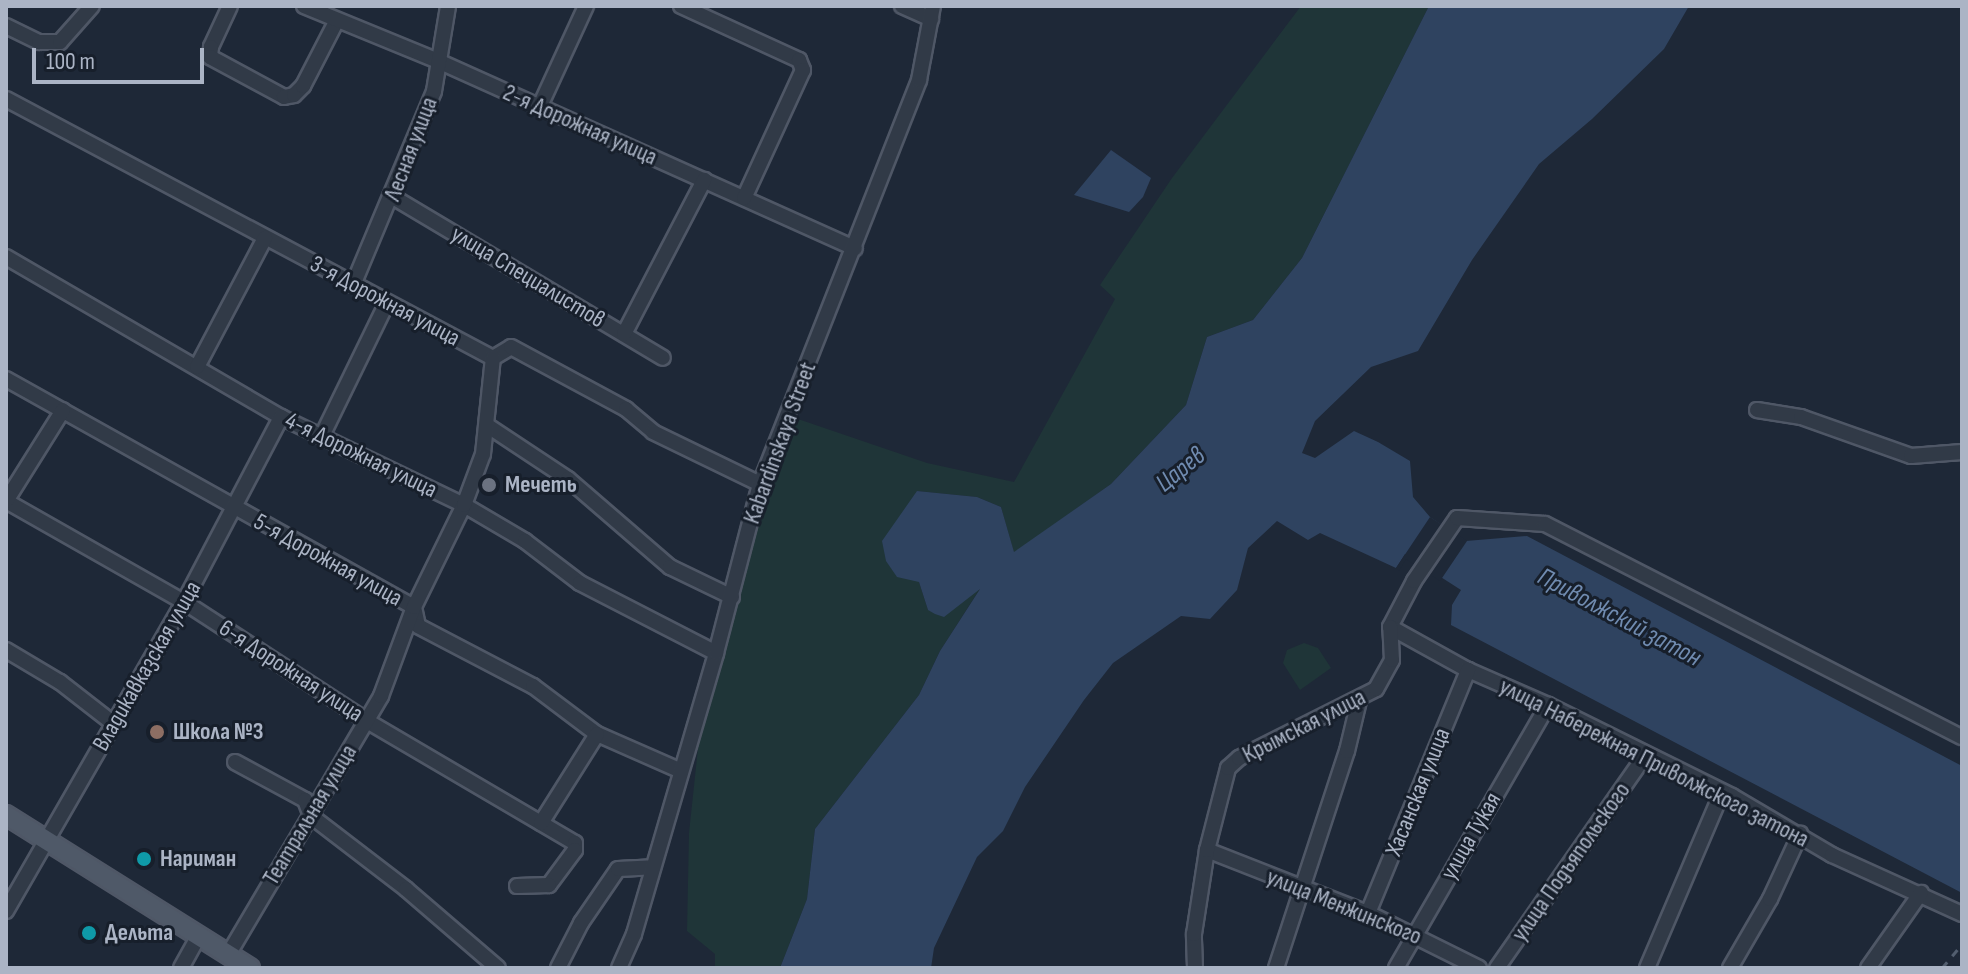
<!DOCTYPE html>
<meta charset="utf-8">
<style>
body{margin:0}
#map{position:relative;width:1968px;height:974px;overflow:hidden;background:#1e2837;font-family:"Sofia Sans Condensed",sans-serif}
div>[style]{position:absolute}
.green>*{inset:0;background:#1f3538}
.water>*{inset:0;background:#2f4360}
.pier>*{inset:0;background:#1e2837}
.roads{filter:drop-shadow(2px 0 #4f5766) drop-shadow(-2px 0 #4f5766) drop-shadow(0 2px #4f5766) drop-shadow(0 -2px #4f5766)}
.minor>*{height:14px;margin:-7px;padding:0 7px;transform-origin:7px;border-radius:7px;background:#313a47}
.major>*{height:18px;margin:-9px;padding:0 9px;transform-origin:9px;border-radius:9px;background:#4f5968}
.rail>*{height:3px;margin-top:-1.5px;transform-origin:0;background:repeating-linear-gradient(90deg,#525e6f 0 8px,transparent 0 16px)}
.dots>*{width:22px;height:22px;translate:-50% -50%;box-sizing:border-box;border:4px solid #171f2b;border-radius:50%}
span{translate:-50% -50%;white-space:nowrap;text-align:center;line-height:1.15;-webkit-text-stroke:6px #171f2b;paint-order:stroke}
.street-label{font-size:24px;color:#abb4c5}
.poi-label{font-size:24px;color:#abb4c5;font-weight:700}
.left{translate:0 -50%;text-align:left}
.water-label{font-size:26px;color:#708bb0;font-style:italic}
.frame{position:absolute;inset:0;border:8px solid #abb4c5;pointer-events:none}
.scale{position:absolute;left:32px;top:48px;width:172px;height:36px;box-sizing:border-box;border:4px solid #abb4c5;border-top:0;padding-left:10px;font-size:24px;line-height:28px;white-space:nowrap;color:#abb4c5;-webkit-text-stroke:6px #171f2b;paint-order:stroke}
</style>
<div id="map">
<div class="green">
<div style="clip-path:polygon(1301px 6px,1429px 6px,1302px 258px,1253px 320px,1207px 337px,1186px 405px,1111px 484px,1014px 553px,1001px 507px,977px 497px,917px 491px,919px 582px,928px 610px,981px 587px,940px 651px,919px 695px,815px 829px,807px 899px,780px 968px,715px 968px,715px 954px,687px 931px,689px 833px,699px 739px,773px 471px,795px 418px,927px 463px,1014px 482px,1115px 299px,1100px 285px,1172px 178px)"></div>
<div style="clip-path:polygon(1304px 643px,1318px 648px,1331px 668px,1300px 690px,1283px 663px,1287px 650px)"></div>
</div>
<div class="water">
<div style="clip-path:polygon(1429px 6px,1689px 6px,1664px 49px,1592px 119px,1539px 164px,1472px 260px,1418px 351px,1371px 367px,1315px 421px,1302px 453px,1315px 458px,1354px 431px,1378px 442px,1410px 461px,1413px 497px,1430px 517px,1466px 541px,1527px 536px,1962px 766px,1962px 893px,1451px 625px,1452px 605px,1461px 590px,1405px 554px,1396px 568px,1320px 533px,1308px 540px,1277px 521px,1248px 548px,1237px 590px,1210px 619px,1181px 616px,1113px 663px,1084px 700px,1025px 787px,1003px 831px,977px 857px,934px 948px,931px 968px,780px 968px,807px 899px,815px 829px,919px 695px,940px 651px,980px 589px,944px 617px,935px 614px,928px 610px,919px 582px,897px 577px,886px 561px,882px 541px,917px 491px,977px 497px,1001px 507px,1014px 552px,1111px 484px,1186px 405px,1207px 337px,1253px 320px,1302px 258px)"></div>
<div style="clip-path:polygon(1111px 150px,1151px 178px,1143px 197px,1129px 212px,1074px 195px)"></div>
</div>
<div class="pier">
<div style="clip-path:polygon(1430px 517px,1467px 541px,1440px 581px,1406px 559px,1399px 571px,1396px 568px)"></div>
</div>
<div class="roads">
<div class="minor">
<div style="left:230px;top:6px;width:45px;rotate:114.9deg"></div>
<div style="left:211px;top:47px;width:10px;rotate:96deg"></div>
<div style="left:210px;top:57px;width:84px;rotate:28.4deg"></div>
<div style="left:284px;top:97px;width:10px;rotate:-11deg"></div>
<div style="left:294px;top:95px;width:13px;rotate:-45deg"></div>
<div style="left:303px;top:86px;width:72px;rotate:-62.7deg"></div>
<div style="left:304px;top:6px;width:145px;rotate:22.3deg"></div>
<div style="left:438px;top:61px;width:457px;rotate:24.2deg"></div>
<div style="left:681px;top:6px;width:130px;rotate:24.6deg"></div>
<div style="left:799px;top:60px;width:11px;rotate:68deg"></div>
<div style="left:803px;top:70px;width:141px;rotate:114.7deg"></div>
<div style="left:902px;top:6px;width:32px;rotate:24deg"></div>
<div style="left:6px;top:26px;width:37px;rotate:26deg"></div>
<div style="left:39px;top:42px;width:21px"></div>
<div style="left:60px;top:42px;width:48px;rotate:-48.4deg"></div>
<div style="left:6px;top:99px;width:552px;rotate:28.01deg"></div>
<div style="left:493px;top:358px;width:21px;rotate:-31deg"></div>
<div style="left:511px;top:347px;width:131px;rotate:28.3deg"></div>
<div style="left:626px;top:409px;width:35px;rotate:40deg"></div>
<div style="left:653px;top:432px;width:119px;rotate:25.9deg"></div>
<div style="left:540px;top:106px;width:110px;rotate:-65.3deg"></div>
<div style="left:393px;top:197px;width:314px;rotate:30.8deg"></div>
<div style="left:6px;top:257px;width:318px;rotate:30.2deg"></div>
<div style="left:281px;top:417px;width:203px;rotate:25.7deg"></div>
<div style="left:464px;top:505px;width:71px;rotate:30.5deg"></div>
<div style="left:525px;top:541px;width:69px;rotate:37.4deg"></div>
<div style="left:580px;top:583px;width:153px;rotate:27.2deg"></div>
<div style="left:353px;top:285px;width:210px;rotate:-67.3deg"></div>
<div style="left:434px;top:91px;width:86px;rotate:-80.6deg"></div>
<div style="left:624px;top:334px;width:174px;rotate:-62.5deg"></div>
<div style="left:197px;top:367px;width:146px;rotate:-62.2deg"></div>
<div style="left:6px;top:379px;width:467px;rotate:29.2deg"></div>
<div style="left:414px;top:607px;width:19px;rotate:78deg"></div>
<div style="left:418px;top:626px;width:130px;rotate:27.6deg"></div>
<div style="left:533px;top:686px;width:80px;rotate:36.9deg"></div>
<div style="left:597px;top:734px;width:90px;rotate:23.7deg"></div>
<div style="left:1757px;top:410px;width:45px;rotate:9deg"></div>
<div style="left:1801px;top:417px;width:117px;rotate:19.5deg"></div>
<div style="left:1911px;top:456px;width:51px;rotate:-4.5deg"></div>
<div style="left:488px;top:426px;width:96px;rotate:33.5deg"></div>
<div style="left:568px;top:479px;width:135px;rotate:40.8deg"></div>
<div style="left:670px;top:567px;width:69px;rotate:25.8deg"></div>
<div style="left:322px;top:436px;width:148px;rotate:-64deg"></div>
<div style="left:6px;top:501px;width:205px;rotate:29.6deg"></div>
<div style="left:184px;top:602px;width:218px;rotate:33deg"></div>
<div style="left:367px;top:721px;width:241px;rotate:30.4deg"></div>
<div style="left:575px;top:843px;width:7px;rotate:90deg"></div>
<div style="left:575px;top:850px;width:44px;rotate:126.6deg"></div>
<div style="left:549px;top:885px;width:32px;rotate:178deg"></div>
<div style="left:6px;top:501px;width:107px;rotate:-57.9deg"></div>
<div style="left:1390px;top:627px;width:52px;rotate:-62.4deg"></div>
<div style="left:1414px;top:581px;width:76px;rotate:-55.7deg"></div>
<div style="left:1457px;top:518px;width:88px;rotate:3.9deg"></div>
<div style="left:1545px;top:524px;width:468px;rotate:27.1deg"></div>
<div style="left:1390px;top:627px;width:89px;rotate:28.9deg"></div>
<div style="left:1468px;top:670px;width:87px;rotate:23.6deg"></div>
<div style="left:1548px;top:705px;width:205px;rotate:26.3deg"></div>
<div style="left:1732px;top:796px;width:116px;rotate:30.5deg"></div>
<div style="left:1832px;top:855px;width:143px;rotate:24.4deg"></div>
<div style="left:6px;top:650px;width:63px;rotate:30.7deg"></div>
<div style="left:60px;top:682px;width:68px;rotate:37.9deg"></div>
<div style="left:235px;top:762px;width:80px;rotate:28.5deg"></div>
<div style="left:305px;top:800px;width:17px;rotate:69deg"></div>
<div style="left:311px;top:816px;width:120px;rotate:37.5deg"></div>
<div style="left:406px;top:889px;width:121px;rotate:40.7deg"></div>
<div style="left:541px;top:823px;width:105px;rotate:-57.8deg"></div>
<div style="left:1207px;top:850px;width:173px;rotate:21.4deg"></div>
<div style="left:1368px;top:913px;width:124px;rotate:26.4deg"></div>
<div style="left:6px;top:911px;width:357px;rotate:-60.1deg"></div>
<div style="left:184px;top:602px;width:209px;rotate:-62.3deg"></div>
<div style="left:1368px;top:913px;width:263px;rotate:-67.6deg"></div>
<div style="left:228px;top:955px;width:301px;rotate:-59.4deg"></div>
<div style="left:381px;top:696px;width:95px;rotate:-69.7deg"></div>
<div style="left:414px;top:607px;width:114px;rotate:-63.9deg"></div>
<div style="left:464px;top:505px;width:54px;rotate:-69.6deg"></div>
<div style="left:483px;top:454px;width:97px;rotate:-84.1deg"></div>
<div style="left:181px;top:968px;width:35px;rotate:-61deg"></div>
<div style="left:558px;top:968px;width:51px;rotate:-62.9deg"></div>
<div style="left:581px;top:923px;width:65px;rotate:-55.6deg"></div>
<div style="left:618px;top:869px;width:35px;rotate:-3deg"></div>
<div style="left:619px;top:968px;width:37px;rotate:-66deg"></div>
<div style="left:634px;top:934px;width:293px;rotate:-73.7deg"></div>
<div style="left:716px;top:653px;width:175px;rotate:-75.4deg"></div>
<div style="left:760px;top:484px;width:434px;rotate:-68.5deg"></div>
<div style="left:919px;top:80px;width:75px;rotate:-79.3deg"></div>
<div style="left:1195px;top:968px;width:34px;rotate:-92deg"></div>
<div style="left:1194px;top:934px;width:85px;rotate:-81.2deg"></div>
<div style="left:1207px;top:850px;width:85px;rotate:-75.6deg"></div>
<div style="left:1228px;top:768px;width:15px;rotate:-42deg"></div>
<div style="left:1239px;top:758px;width:153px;rotate:-26.7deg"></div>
<div style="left:1376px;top:689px;width:33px;rotate:-61deg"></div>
<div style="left:1392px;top:660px;width:33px;rotate:-93deg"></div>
<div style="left:1276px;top:968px;width:228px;rotate:-71.9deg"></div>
<div style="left:1347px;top:751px;width:51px;rotate:-76.5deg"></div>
<div style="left:1396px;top:968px;width:304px;rotate:-60deg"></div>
<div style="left:1497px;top:968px;width:259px;rotate:-55.1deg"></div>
<div style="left:1647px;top:968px;width:191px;rotate:-66.9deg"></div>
<div style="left:1730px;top:968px;width:80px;rotate:-59.9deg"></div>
<div style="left:1770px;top:899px;width:72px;rotate:-65.2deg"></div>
<div style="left:1868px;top:968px;width:92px;rotate:-54.8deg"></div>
</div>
<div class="major">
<div style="left:6px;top:815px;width:288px;rotate:32.1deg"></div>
</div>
</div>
<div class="rail">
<div style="left:1942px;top:968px;width:31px;rotate:-50deg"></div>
</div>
<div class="dots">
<div style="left:489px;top:485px;background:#6b7280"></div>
<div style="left:157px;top:732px;background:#8d6e63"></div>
<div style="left:144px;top:859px;background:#0f9aa8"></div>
<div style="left:89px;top:933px;background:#0f9aa8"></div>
</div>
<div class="street-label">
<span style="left:580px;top:125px;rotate:24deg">2-я Дорожная улица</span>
<span style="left:411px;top:149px;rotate:-69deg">Лесная улица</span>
<span style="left:528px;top:277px;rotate:31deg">улица Специалистов</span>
<span style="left:385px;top:301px;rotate:28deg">3-я Дорожная улица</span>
<span style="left:780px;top:443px;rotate:-70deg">Kabardinskaya Street</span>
<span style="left:361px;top:455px;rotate:26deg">4-я Дорожная улица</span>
<span style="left:328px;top:560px;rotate:29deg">5-я Дорожная улица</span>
<span style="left:147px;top:666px;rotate:-60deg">Владикавказская улица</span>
<span style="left:291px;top:671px;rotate:33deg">6-я Дорожная улица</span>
<span style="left:1304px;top:726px;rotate:-27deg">Крымская улица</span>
<span style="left:1654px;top:763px;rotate:27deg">улица Набережная Приволжского затона</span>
<span style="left:1418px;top:792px;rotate:-68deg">Хасанская улица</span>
<span style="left:310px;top:815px;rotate:-59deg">Театральная улица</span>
<span style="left:1471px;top:836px;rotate:-60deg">улица Тукая</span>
<span style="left:1571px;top:862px;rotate:-55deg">улица Подъяпольского</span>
<span style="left:1344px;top:907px;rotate:22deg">улица Менжинского</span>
</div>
<div class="poi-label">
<span class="left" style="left:505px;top:485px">Мечеть</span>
<span class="left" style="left:173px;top:732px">Школа №3</span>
<span class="left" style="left:160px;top:859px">Нариман</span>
<span class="left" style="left:105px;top:933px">Дельта</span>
</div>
<div class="water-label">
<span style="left:1181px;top:470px;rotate:-39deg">Царев</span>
<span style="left:1619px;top:618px;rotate:28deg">Приволжский затон</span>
</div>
<div class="frame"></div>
<div class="scale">100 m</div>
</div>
